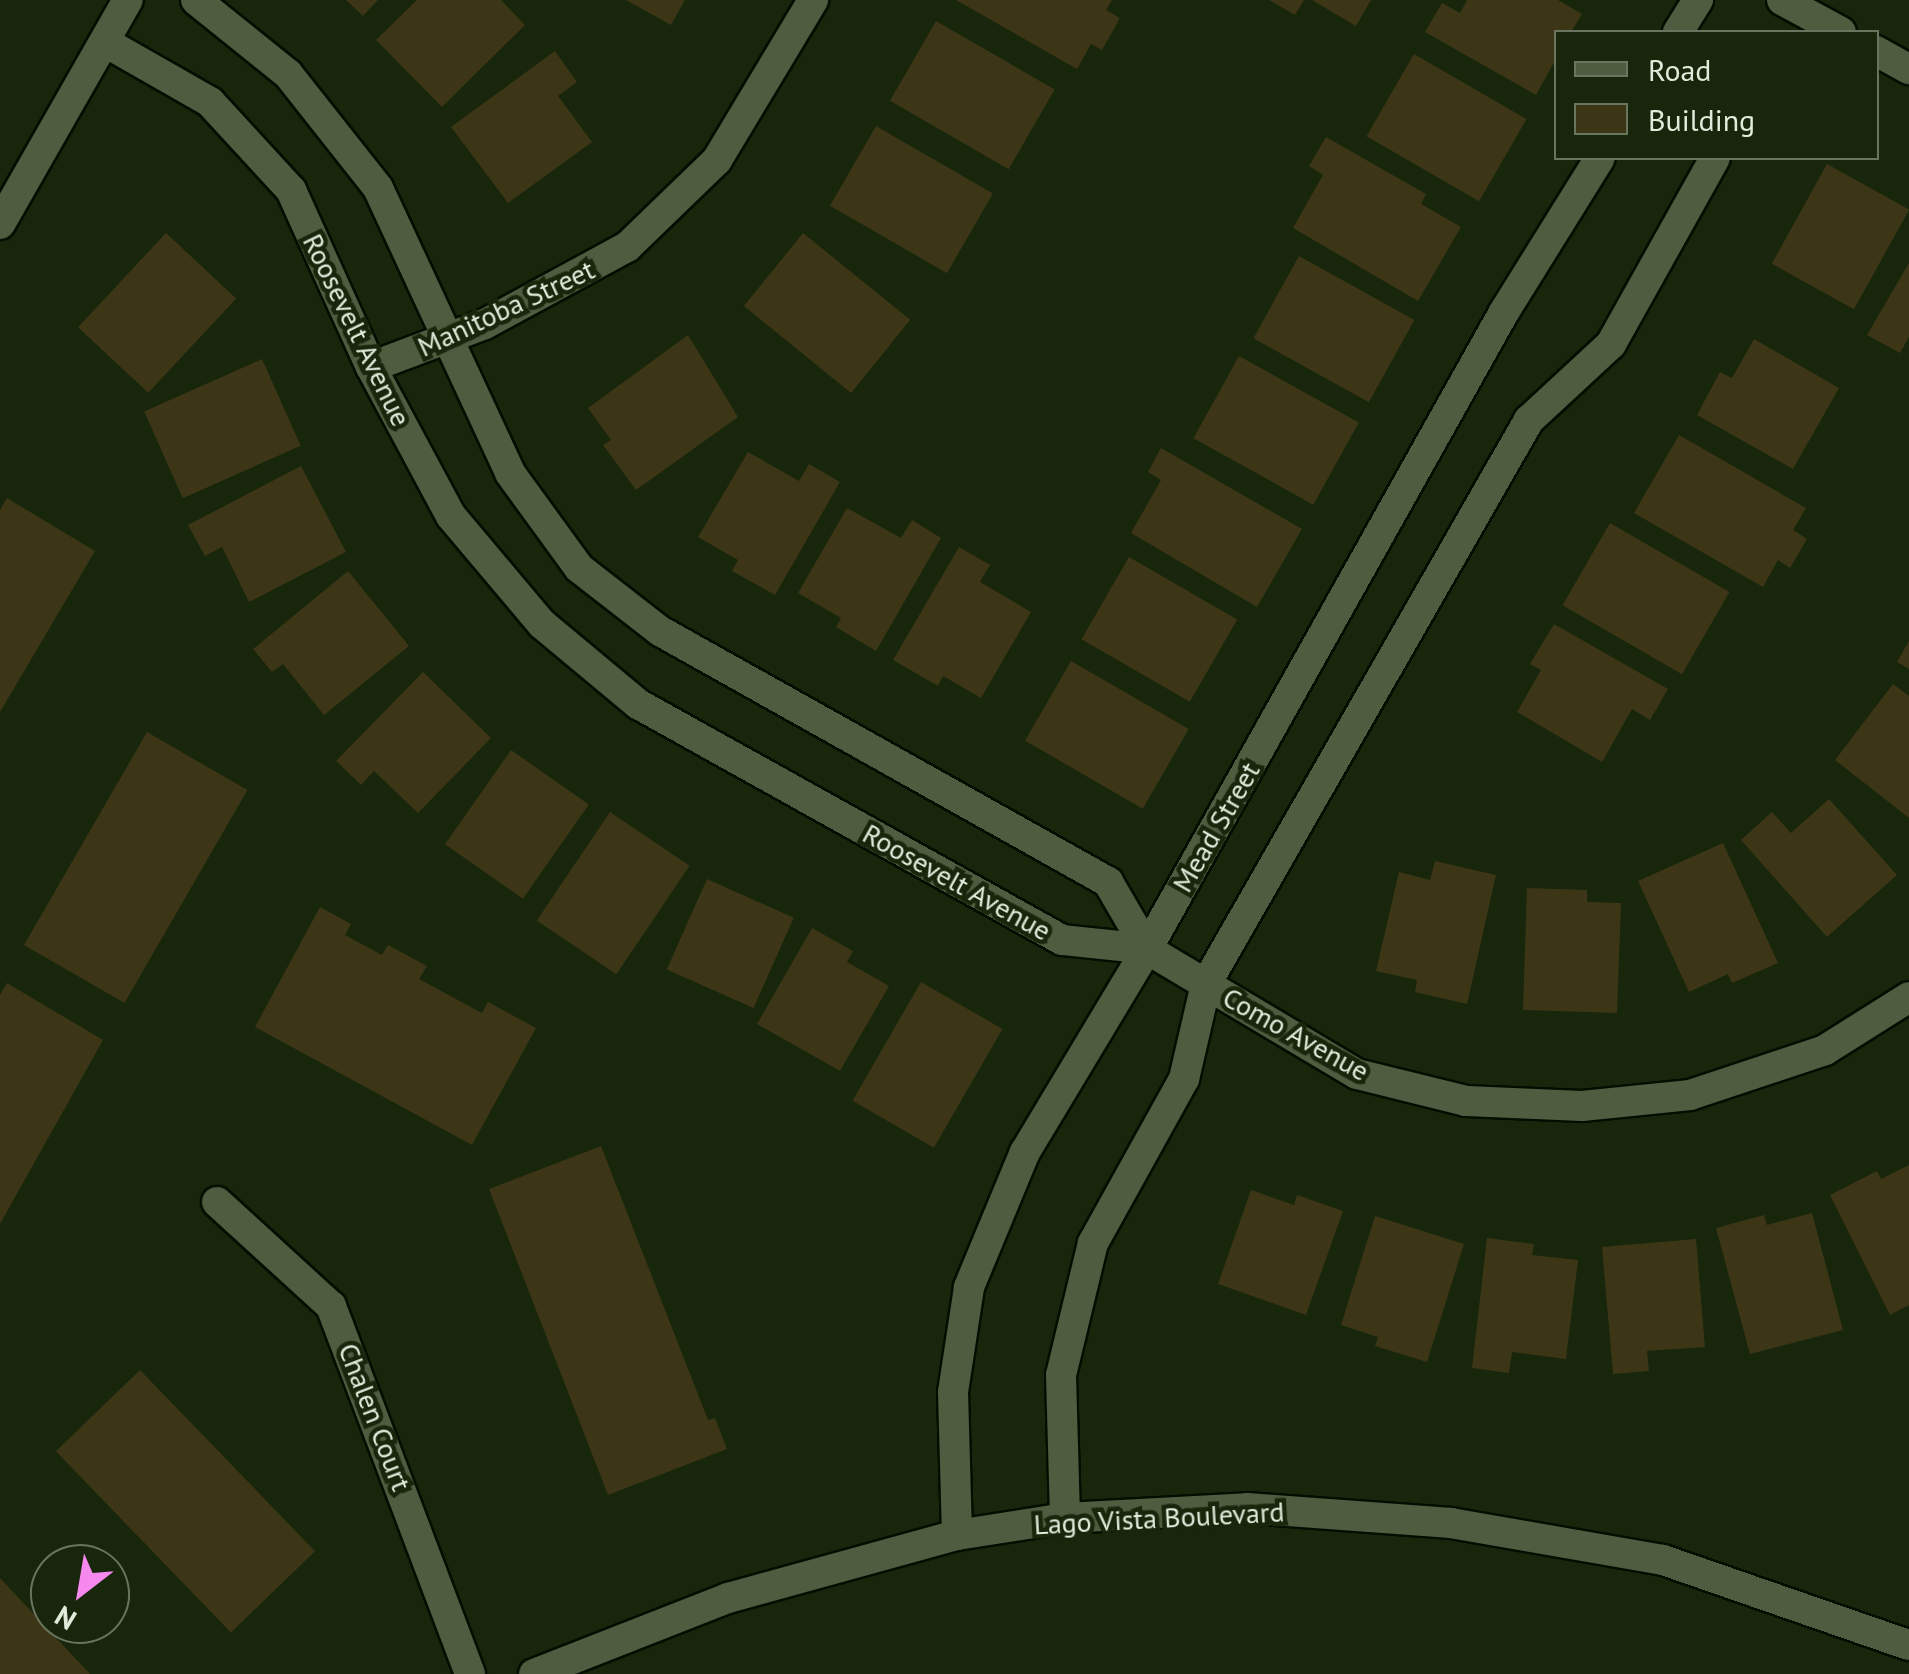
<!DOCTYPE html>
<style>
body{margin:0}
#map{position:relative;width:1909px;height:1674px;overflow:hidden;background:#18260b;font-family:"PT Sans",sans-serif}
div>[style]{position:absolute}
.building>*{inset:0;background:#3c3617;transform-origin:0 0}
.roads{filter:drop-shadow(2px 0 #040e00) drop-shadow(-2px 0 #040e00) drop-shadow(0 2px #040e00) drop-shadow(0 -2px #040e00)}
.street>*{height:30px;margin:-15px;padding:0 15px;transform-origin:15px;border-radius:15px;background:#4e5d40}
span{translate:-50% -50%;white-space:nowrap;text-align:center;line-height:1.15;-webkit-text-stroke:9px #18260b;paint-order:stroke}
.street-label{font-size:28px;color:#e2ebdb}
.legend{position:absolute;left:1554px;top:30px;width:325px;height:130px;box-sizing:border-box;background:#18260b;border:2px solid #69755e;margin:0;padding:12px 18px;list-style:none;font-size:30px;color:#e2ebdb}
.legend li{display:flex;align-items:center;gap:20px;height:50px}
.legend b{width:50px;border:2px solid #69755e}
.north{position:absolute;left:30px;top:1544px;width:100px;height:100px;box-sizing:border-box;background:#18260b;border:2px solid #69755e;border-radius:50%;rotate:211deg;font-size:28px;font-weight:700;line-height:40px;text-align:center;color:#e2ebdb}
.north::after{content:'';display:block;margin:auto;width:35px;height:45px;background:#f689ed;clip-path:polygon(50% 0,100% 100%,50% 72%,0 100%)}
</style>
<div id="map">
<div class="building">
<div style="clip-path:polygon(346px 0,378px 0,363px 16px)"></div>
<div style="clip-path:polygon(417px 0,501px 0,525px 25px,442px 107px,376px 40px)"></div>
<div style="clip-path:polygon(626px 0,685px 0,671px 25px)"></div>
<div style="clip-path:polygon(956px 0,1112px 0,1106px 10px,1120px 18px,1102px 50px,1091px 44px,1077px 69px)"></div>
<div style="clip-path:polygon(1269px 0,1304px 0,1295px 15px)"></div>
<div style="clip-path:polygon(1312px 0,1371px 0,1356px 26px)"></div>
<div style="clip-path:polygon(1467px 0,1558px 0,1582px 14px,1571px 32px,1556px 32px,1556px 59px,1536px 95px,1425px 32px,1442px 3px,1460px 13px)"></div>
<div style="left:936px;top:21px;width:137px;height:92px;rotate:30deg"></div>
<div style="clip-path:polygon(555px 51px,577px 82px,558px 96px,592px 142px,508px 203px,451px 127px)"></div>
<div style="left:1414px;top:54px;width:130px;height:95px;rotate:30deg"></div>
<div style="left:876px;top:126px;width:135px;height:92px;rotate:30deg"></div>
<div style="clip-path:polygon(1326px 137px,1426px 194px,1421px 204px,1461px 227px,1418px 301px,1293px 228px,1323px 175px,1309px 166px)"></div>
<div style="left:1827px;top:164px;width:94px;height:114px;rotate:29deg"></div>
<div style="left:166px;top:233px;width:96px;height:129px;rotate:43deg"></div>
<div style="left:803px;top:233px;width:138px;height:94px;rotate:39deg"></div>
<div style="left:1299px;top:256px;width:132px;height:94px;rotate:29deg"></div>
<div style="clip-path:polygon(1909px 263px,1909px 337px,1900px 353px,1867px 335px)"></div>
<div style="clip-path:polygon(688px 335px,738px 417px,636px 490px,603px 445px,611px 440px,588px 408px)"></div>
<div style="clip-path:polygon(1754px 339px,1839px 388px,1793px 469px,1697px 415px,1720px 372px,1732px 378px)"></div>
<div style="left:1239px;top:356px;width:137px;height:94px;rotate:29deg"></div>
<div style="left:262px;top:359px;width:95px;height:129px;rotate:66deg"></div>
<div style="clip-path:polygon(1679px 435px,1806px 508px,1793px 530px,1807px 539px,1790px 568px,1778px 560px,1763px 587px,1634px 513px)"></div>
<div style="clip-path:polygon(1161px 448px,1302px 529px,1257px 607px,1131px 533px,1161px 480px,1148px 472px)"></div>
<div style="clip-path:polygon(748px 452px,799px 481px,809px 464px,840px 482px,775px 595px,732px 571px,738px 560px,698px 537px)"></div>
<div style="clip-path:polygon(301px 466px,346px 552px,249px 602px,222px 547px,205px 556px,188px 525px)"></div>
<div style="clip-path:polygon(7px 498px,95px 551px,0 712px,0 510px)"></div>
<div style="clip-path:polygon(847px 508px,901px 538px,912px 520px,941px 538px,876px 651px,836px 627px,841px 618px,798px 593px)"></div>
<div style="left:1610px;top:523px;width:138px;height:95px;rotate:30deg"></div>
<div style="clip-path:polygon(959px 547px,990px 565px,980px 582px,1031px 612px,981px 698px,943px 676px,938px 686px,893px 660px)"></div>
<div style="left:1129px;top:557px;width:125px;height:95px;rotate:30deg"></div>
<div style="clip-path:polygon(348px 571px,409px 646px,324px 715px,283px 664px,272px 672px,253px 649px)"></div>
<div style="clip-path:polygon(1554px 624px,1668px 689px,1650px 720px,1632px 709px,1602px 762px,1517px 712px,1541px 670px,1530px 664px)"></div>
<div style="clip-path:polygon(1909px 641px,1909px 669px,1897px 662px)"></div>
<div style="left:1071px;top:661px;width:136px;height:92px;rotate:30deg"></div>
<div style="clip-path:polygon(423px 672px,491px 738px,418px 813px,374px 771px,361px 785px,336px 761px)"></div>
<div style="clip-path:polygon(1893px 684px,1909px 696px,1909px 818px,1835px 760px)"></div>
<div style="left:147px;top:732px;width:116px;height:246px;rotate:30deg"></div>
<div style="left:511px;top:750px;width:95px;height:115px;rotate:35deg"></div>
<div style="clip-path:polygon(1829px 799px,1897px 875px,1827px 937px,1741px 840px,1772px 812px,1791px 833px)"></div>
<div style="left:610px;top:812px;width:96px;height:131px;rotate:34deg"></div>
<div style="clip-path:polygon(1723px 843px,1778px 963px,1732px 983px,1728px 974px,1689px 992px,1638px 881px)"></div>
<div style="clip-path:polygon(1435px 861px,1496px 875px,1467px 1004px,1415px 992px,1417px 980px,1376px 971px,1399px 872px,1430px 880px)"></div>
<div style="left:707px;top:879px;width:95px;height:99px;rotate:24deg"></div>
<div style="clip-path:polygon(1527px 888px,1587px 890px,1587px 902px,1621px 903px,1617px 1013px,1523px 1010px)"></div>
<div style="clip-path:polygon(320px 907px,351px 924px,345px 935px,382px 955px,388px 945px,427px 966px,419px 979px,482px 1013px,488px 1002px,536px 1028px,472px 1145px,255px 1027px)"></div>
<div style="clip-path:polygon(812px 928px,853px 951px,847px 962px,889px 986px,840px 1071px,757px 1024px)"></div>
<div style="left:921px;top:982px;width:94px;height:137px;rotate:30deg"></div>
<div style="clip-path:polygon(7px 983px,103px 1040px,0 1224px,0 995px)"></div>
<div style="clip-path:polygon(601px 1146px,708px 1420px,715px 1418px,727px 1449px,608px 1495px,489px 1189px)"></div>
<div style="clip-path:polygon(1909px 1165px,1909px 1305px,1890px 1315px,1830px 1195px,1877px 1171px,1881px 1179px)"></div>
<div style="clip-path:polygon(1251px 1190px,1294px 1205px,1297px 1195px,1343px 1211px,1306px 1315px,1218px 1284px)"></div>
<div style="clip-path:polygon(1812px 1213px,1843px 1330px,1750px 1354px,1716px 1228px,1764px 1215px,1767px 1225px)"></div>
<div style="clip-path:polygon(1375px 1216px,1464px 1244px,1427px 1362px,1375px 1346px,1378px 1337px,1341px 1325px)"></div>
<div style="clip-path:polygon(1487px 1238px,1534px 1244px,1532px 1255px,1578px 1260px,1566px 1359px,1512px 1352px,1509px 1373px,1472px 1368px)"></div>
<div style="clip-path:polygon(1696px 1239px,1705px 1347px,1647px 1351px,1649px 1371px,1613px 1374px,1602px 1247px)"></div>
<div style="left:140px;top:1370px;width:252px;height:117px;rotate:46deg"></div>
<div style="clip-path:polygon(0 1578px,90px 1674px,0 1674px)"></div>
</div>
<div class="roads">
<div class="street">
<div style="left:196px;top:0;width:118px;rotate:38.8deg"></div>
<div style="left:288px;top:74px;width:145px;rotate:51.7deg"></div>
<div style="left:378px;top:188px;width:314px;rotate:65.1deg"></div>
<div style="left:510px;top:473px;width:117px;rotate:54deg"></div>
<div style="left:579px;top:568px;width:103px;rotate:37.9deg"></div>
<div style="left:660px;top:631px;width:514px;rotate:29.26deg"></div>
<div style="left:1108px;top:882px;width:78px;rotate:59.8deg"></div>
<div style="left:1782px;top:0;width:67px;rotate:28.5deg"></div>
<div style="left:1678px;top:32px;width:38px;rotate:-58deg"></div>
<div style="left:105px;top:42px;width:121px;rotate:29.7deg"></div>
<div style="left:210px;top:102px;width:120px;rotate:47.4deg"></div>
<div style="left:291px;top:190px;width:194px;rotate:65.7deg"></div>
<div style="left:371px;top:367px;width:169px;rotate:61.8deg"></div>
<div style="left:451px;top:516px;width:141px;rotate:49.9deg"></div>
<div style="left:542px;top:624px;width:125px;rotate:39.8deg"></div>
<div style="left:638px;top:704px;width:485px;rotate:29.1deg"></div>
<div style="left:1062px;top:940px;width:85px;rotate:6deg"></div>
<div style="left:1147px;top:949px;width:244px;rotate:30.8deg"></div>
<div style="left:1357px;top:1074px;width:112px;rotate:13.9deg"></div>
<div style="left:1466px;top:1101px;width:116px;rotate:2.5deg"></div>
<div style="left:1582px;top:1106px;width:109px;rotate:-5.8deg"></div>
<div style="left:1690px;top:1095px;width:142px;rotate:-18.4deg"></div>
<div style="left:1825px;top:1050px;width:99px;rotate:-32.2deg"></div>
<div style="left:1876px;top:51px;width:38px;rotate:29deg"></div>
<div style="left:0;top:224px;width:258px;rotate:-60.3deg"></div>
<div style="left:371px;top:367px;width:122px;rotate:-20.7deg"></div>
<div style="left:485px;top:324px;width:162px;rotate:-28.5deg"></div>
<div style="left:627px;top:247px;width:125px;rotate:-44deg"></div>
<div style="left:717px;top:160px;width:187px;rotate:-59deg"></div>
<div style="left:217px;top:1202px;width:154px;rotate:42.4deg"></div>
<div style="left:331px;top:1306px;width:393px;rotate:69.3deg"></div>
<div style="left:1065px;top:1518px;width:143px;rotate:-91.6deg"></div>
<div style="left:1061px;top:1375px;width:136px;rotate:-76.4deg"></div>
<div style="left:1093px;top:1243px;width:188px;rotate:-61deg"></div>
<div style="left:1184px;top:1079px;width:98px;rotate:-77deg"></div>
<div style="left:1206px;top:984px;width:650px;rotate:-60.2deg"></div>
<div style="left:1529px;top:420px;width:112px;rotate:-42.8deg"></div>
<div style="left:1611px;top:344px;width:213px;rotate:-60.8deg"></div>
<div style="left:957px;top:1535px;width:143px;rotate:-91.6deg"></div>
<div style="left:953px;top:1392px;width:106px;rotate:-81.3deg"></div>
<div style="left:969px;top:1287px;width:146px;rotate:-67.5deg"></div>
<div style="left:1025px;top:1152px;width:237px;rotate:-59deg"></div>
<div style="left:1147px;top:949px;width:730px;rotate:-60.73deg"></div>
<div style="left:1504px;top:312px;width:181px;rotate:-58.1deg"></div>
<div style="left:534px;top:1674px;width:208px;rotate:-21.4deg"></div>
<div style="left:728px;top:1598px;width:238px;rotate:-15.4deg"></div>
<div style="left:957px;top:1535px;width:109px;rotate:-8.9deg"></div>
<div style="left:1065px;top:1518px;width:182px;rotate:-3.1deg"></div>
<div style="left:1247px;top:1508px;width:205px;rotate:4.2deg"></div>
<div style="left:1451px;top:1523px;width:215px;rotate:9.9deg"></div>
<div style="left:1663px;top:1560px;width:260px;rotate:19.1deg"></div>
</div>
</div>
<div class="street-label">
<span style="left:506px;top:308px;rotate:-25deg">Manitoba Street</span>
<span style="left:357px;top:330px;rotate:64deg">Roosevelt Avenue</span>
<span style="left:1216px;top:827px;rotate:-60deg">Mead Street</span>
<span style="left:957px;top:882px;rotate:29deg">Roosevelt Avenue</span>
<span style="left:1296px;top:1034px;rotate:29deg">Como Avenue</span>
<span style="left:375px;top:1417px;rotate:69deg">Chalen Court</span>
<span style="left:1159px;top:1518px;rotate:-3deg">Lago Vista Boulevard</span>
</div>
<ul class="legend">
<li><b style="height:12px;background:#4e5d40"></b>Road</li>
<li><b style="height:28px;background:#3c3617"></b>Building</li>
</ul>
<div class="north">N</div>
</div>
